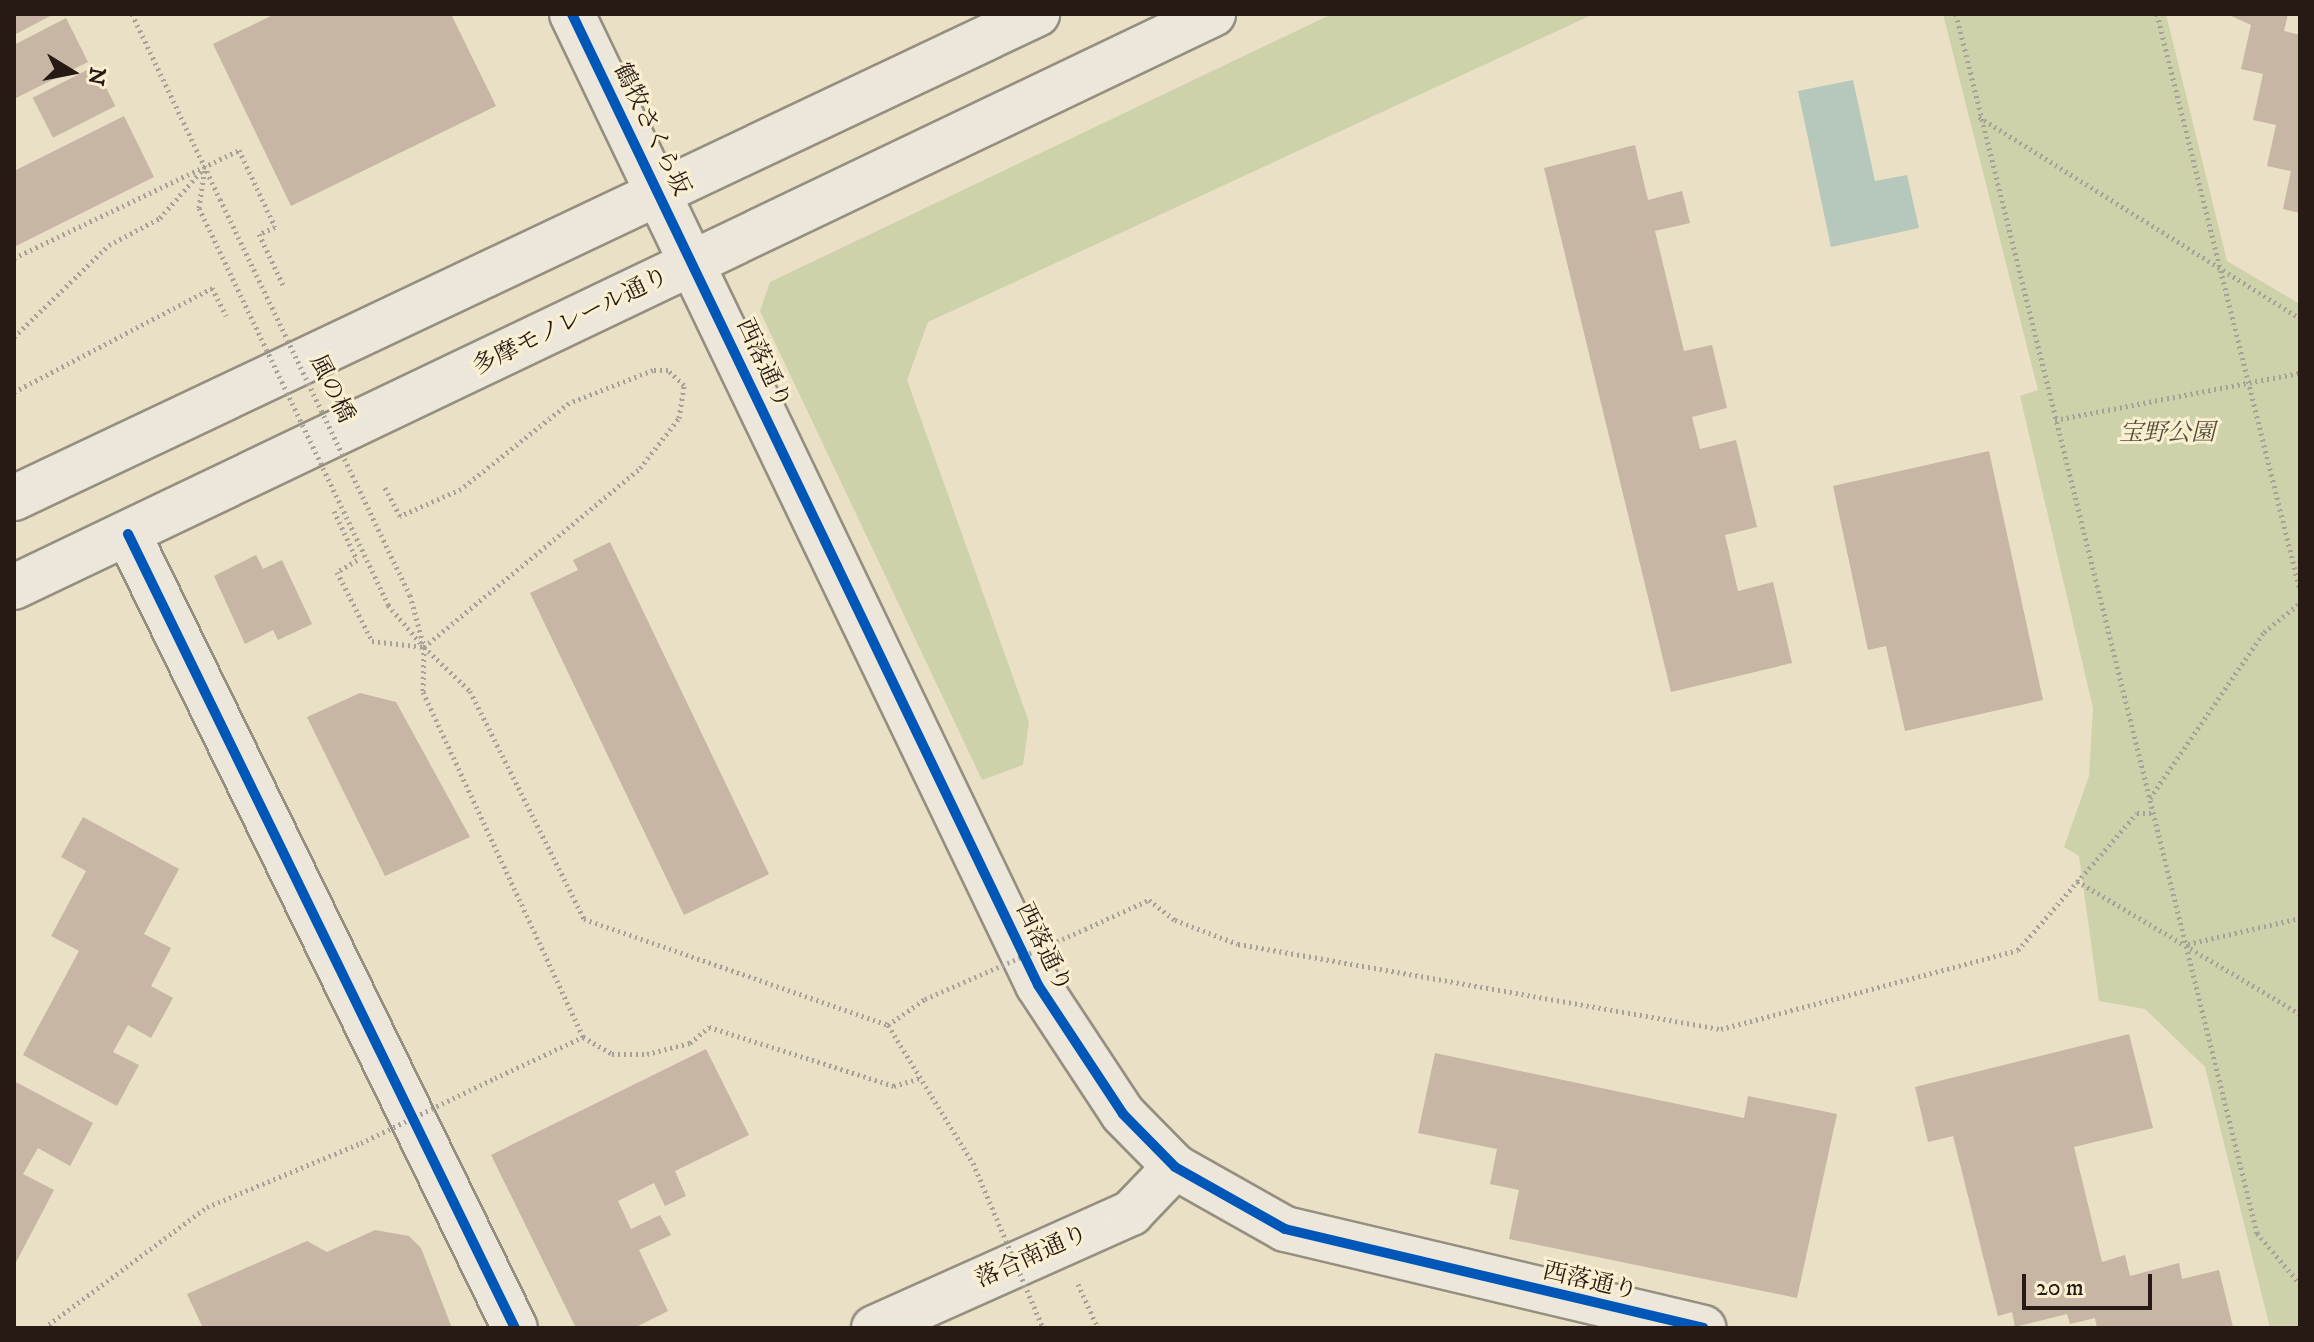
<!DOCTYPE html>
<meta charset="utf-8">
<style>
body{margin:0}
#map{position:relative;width:2314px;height:1342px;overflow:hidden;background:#e9e0c6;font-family:"IM FELL DW Pica","Noto Serif JP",serif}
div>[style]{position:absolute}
.green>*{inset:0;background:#ced2aa}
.water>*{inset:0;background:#b5c8bb}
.building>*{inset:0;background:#c7b6a3;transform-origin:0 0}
.path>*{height:5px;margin-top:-2.5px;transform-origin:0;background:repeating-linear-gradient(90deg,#a7a298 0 2px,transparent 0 6px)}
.roads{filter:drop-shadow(2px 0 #968f80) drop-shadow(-2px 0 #968f80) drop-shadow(0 2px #968f80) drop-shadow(0 -2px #968f80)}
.street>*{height:44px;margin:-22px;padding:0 22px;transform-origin:22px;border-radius:22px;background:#ece7da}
.secondary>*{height:44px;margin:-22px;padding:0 22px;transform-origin:22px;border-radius:22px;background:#ece7da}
.path-bridge>*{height:5px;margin-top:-2.5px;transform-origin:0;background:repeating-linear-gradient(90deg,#a7a298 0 2px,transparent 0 6px)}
.cycleway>*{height:10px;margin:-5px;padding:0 5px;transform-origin:5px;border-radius:5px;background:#0057b8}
span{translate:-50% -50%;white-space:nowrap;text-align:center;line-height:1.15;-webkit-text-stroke:6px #faefd0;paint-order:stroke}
.street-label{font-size:24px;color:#271a15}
.park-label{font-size:24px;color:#524e3b;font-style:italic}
.frame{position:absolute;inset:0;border:16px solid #271a15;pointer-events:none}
.north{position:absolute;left:32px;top:32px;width:80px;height:80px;-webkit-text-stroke:6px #faefd0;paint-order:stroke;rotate:100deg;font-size:22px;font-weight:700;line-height:32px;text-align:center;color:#271a15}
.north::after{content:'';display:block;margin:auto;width:28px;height:36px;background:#271a15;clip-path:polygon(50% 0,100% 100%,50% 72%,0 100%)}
.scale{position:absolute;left:2022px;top:1274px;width:130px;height:36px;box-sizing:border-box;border:4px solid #271a15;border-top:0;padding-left:10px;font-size:24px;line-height:28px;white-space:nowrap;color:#271a15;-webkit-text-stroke:6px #faefd0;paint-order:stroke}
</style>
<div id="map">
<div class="green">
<div style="clip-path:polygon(1332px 14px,1594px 14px,928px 322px,907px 380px,1029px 722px,1023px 765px,982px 780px,760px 311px,770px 282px)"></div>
<div style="clip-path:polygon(1943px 14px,2166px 14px,2227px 261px,2300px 304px,2300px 1328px,2270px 1328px,2205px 1067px,2145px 1009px,2099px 1001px,2079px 856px,2064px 847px,2089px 776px,2093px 708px,2020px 396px,2038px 390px)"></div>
</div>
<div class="water">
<div style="clip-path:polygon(1853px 80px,1875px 181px,1907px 175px,1919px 228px,1831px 247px,1798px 91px)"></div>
</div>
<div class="building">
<div style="clip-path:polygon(14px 14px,54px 14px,14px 35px)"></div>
<div style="clip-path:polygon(275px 14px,451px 14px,496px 106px,291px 206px,213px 44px)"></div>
<div style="clip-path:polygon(2227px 14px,2288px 14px,2284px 31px,2300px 35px,2300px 213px,2283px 209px,2291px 171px,2267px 166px,2276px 125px,2253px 120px,2263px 74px,2241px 69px,2251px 25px)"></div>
<div style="clip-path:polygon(66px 18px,88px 62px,16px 98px,14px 45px)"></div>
<div style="left:95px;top:66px;width:45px;height:70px;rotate:63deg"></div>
<div style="clip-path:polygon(124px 116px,154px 177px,14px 247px,14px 171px)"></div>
<div style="clip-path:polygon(1635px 145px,1648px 200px,1682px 191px,1690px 223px,1655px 231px,1684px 351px,1712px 345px,1727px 408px,1692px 417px,1700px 449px,1736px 440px,1757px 527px,1725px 535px,1738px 591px,1773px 582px,1792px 663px,1671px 692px,1544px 168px)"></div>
<div style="clip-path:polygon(1989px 451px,2043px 700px,1905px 731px,1886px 646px,1868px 650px,1833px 486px)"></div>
<div style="clip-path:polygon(610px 542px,769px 874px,684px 915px,530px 593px,578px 570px,573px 560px)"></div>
<div style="clip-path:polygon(256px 555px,263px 569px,282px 560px,312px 624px,278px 640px,273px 630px,245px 644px,214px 576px)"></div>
<div style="clip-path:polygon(360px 693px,396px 702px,470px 837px,385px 876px,307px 717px)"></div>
<div style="clip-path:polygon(83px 817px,179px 869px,144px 934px,171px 948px,151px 986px,173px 998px,151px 1038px,128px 1025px,113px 1052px,139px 1065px,117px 1106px,23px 1055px,79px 951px,51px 936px,86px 871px,61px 857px)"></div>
<div style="clip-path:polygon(2129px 1034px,2153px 1128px,2074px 1147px,2102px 1262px,2125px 1255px,2130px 1276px,2179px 1263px,2182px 1279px,2219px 1270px,2233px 1327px,2097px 1328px,2095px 1318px,2070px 1324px,2067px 1314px,2015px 1327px,2012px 1312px,1998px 1316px,1953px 1136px,1928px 1142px,1915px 1087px)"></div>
<div style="clip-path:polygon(706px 1049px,749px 1135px,675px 1171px,686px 1196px,665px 1206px,654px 1183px,618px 1201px,631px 1229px,660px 1215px,671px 1235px,639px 1250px,668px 1311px,634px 1328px,576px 1328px,491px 1155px)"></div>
<div style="clip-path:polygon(1435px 1053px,1744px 1118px,1748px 1096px,1837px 1114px,1797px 1298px,1509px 1239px,1519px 1190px,1490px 1184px,1497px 1149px,1418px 1133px)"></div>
<div style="clip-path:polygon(14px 1081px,93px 1123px,70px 1166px,38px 1148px,23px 1174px,54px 1190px,14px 1266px)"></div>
<div style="clip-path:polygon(375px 1230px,409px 1236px,421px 1248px,452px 1328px,203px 1328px,187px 1294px,307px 1241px,327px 1252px)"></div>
</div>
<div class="path">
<div style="left:132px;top:14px;width:205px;rotate:64.6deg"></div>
<div style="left:1956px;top:14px;width:1256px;rotate:76.13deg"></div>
<div style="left:2257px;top:1233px;width:67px;rotate:49.9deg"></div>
<div style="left:2157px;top:14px;width:593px;rotate:76.06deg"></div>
<div style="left:1979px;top:117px;width:379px;rotate:32.1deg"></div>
<div style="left:199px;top:208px;width:41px;rotate:-81.7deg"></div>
<div style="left:14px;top:258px;width:250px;rotate:-25.6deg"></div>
<div style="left:239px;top:150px;width:85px;rotate:64.9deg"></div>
<div style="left:275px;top:227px;width:17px;rotate:156deg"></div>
<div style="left:259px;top:234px;width:59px;rotate:64.7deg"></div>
<div style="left:14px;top:337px;width:132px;rotate:-44.1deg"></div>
<div style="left:109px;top:245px;width:58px;rotate:-27.9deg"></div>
<div style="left:160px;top:218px;width:65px;rotate:-48.7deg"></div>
<div style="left:14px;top:392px;width:224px;rotate:-27.7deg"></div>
<div style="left:212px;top:288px;width:31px;rotate:63deg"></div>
<div style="left:2055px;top:420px;width:249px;rotate:-10.9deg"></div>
<div style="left:334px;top:511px;width:54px;rotate:64.9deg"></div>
<div style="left:357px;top:560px;width:23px;rotate:149deg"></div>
<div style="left:337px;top:572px;width:77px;rotate:63.1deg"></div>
<div style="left:372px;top:641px;width:52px;rotate:6.6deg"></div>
<div style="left:424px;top:647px;width:281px;rotate:-39.6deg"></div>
<div style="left:640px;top:468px;width:63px;rotate:-52deg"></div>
<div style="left:679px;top:418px;width:33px;rotate:-81deg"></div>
<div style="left:684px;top:385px;width:22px;rotate:-137deg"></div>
<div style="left:668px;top:370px;width:15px;rotate:180deg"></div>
<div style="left:653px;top:370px;width:90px;rotate:158.6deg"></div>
<div style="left:569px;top:403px;width:138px;rotate:141.5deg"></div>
<div style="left:461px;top:489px;width:67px;rotate:156.1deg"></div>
<div style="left:400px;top:516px;width:34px;rotate:-118deg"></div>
<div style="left:410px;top:595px;width:54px;rotate:74.9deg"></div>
<div style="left:424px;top:647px;width:64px;rotate:43.7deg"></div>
<div style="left:470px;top:691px;width:255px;rotate:63.4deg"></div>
<div style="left:584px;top:919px;width:322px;rotate:19.2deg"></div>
<div style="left:888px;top:1025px;width:45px;rotate:-35.1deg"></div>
<div style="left:388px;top:605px;width:55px;rotate:49.4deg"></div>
<div style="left:424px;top:647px;width:45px;rotate:91.3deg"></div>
<div style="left:423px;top:692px;width:380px;rotate:65.1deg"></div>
<div style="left:583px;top:1037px;width:34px;rotate:30deg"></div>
<div style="left:612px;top:1054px;width:35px"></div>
<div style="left:647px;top:1054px;width:44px;rotate:-14.3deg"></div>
<div style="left:690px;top:1043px;width:25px;rotate:-40deg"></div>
<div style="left:709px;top:1027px;width:194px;rotate:17.7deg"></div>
<div style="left:894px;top:1086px;width:27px;rotate:-17deg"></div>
<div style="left:2150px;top:798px;width:201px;rotate:-55.5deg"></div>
<div style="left:2264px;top:632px;width:46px;rotate:-38.9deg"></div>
<div style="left:2077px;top:881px;width:260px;rotate:30.8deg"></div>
<div style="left:1085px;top:929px;width:70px;rotate:-24.4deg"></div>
<div style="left:1149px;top:900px;width:33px;rotate:38deg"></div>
<div style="left:1175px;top:920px;width:67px;rotate:20.9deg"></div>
<div style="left:1238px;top:944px;width:490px;rotate:10deg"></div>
<div style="left:1721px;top:1029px;width:307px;rotate:-14.9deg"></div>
<div style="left:2018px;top:950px;width:181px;rotate:-49deg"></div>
<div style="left:2137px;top:813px;width:17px"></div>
<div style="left:2188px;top:944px;width:115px;rotate:-13.1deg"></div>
<div style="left:888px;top:1025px;width:162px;rotate:58.4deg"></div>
<div style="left:495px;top:1078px;width:97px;rotate:-25deg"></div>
<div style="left:1078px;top:1284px;width:48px;rotate:65.6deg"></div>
<div style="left:44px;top:1328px;width:203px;rotate:-36.6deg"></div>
<div style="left:207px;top:1207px;width:167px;rotate:-22.6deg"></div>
</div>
<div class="roads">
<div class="street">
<div style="left:128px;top:534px;width:883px;rotate:64.02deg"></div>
</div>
<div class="secondary">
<div style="left:572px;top:14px;width:1077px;rotate:64.36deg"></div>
<div style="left:1038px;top:985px;width:154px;rotate:56.6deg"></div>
<div style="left:1123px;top:1114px;width:74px;rotate:45.5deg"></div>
<div style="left:1175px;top:1167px;width:126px;rotate:29.4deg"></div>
<div style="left:1285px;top:1229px;width:430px;rotate:13.3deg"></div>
<div style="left:14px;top:498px;width:1132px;rotate:-25.32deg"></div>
<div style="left:14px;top:587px;width:1329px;rotate:-25.54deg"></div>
<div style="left:874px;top:1328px;width:282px;rotate:-24.1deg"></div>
<div style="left:1131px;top:1213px;width:64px;rotate:-46.3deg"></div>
</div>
</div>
<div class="path-bridge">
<div style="left:220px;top:199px;width:439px;rotate:64.4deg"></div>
<div style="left:199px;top:208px;width:440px;rotate:64.5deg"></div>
<div style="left:925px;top:999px;width:175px;rotate:-23.6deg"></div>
<div style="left:361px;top:1143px;width:149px;rotate:-25.9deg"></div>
<div style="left:973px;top:1163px;width:179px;rotate:67deg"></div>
</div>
<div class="cycleway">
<div style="left:572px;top:14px;width:1077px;rotate:64.36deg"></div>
<div style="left:1038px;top:985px;width:154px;rotate:56.6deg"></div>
<div style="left:1123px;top:1114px;width:74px;rotate:45.5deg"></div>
<div style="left:1175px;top:1167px;width:126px;rotate:29.4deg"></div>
<div style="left:1285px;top:1229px;width:430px;rotate:13.3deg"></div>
<div style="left:128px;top:534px;width:883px;rotate:64.02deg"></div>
</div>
<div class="street-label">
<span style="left:651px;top:130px;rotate:64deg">鶴牧さくら坂</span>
<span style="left:571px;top:322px;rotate:-26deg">多摩モノレール通り</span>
<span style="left:763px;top:364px;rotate:65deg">西落通り</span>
<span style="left:331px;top:389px;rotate:64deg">風の橋</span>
<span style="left:1043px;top:948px;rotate:64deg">西落通り</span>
<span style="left:1032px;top:1257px;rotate:-24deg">落合南通り</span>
<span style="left:1590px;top:1282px;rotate:13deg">西落通り</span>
</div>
<div class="park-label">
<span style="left:2167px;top:434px">宝野公園</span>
</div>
<div class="frame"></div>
<div class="north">N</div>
<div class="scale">20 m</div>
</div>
